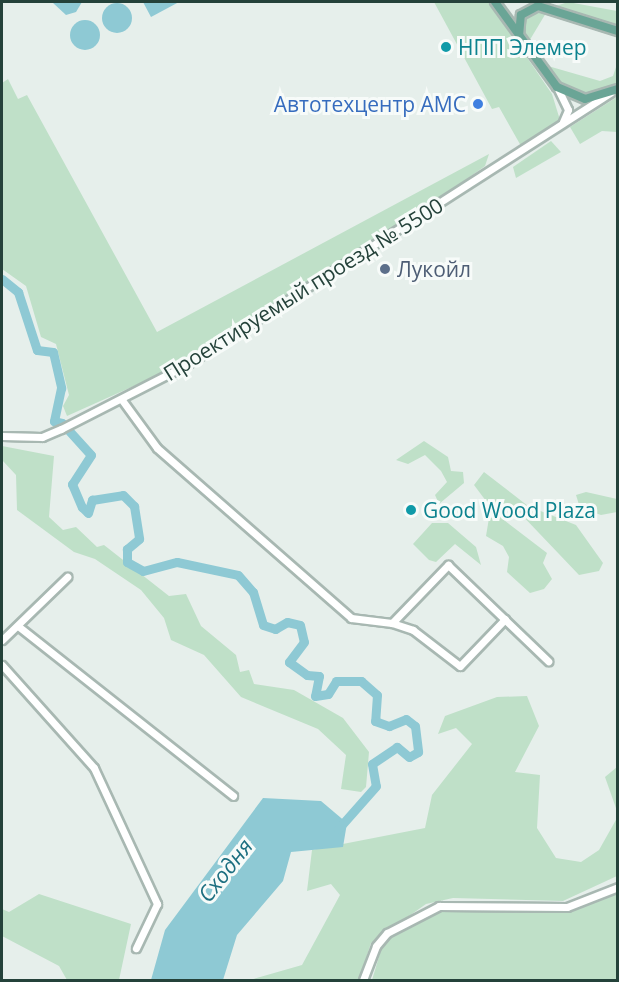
<!DOCTYPE html>
<meta charset="utf-8">
<style>
body{margin:0}
#map{position:relative;width:619px;height:982px;overflow:hidden;background:#e6efeb;font-family:"Open Sans",sans-serif}
div>[style]{position:absolute}
.green>*{inset:0;background:#bfe0c8}
.water>*{inset:0;background:#8ec9d4}
.round{border-radius:50%}
.river>*{height:9px;margin:-4.5px;padding:0 4.5px;transform-origin:4.5px;border-radius:4.5px;background:#8ec9d4}
.roads{filter:drop-shadow(2px 0 #a8b8b2) drop-shadow(-2px 0 #a8b8b2) drop-shadow(0 2px #a8b8b2) drop-shadow(0 -2px #a8b8b2)}
.minor>*{height:7px;margin:-3.5px;padding:0 3.5px;transform-origin:3.5px;border-radius:3.5px;background:#fff}
.major>*{height:8px;margin:-4px;padding:0 4px;transform-origin:4px;border-radius:4px;background:#6aa596}
.dots>*{width:16px;height:16px;translate:-50% -50%;box-sizing:border-box;border:3px solid #f7fbf9;border-radius:50%}
span{translate:-50% -50%;white-space:nowrap;text-align:center;line-height:1.15;-webkit-text-stroke:6px #f7fbf9;paint-order:stroke}
.culture-label{font-size:21px;color:#0d838f}
.left{translate:0 -50%;text-align:left}
.shop-label{font-size:21px;color:#366cbe}
.right{translate:-100% -50%;text-align:right}
.service-label{font-size:21px;color:#4e5e75}
.street-label{font-size:21px;color:#24423a}
.water-label{font-size:22px;color:#1c6f80;font-style:italic}
.frame{position:absolute;inset:0;border:3px solid #24423a;pointer-events:none}
</style>
<div id="map">
<div class="green">
<div style="clip-path:polygon(434px 2px,489px 2px,552px 94px,560px 120px,521px 146px,499px 107px,492px 109px)"></div>
<div style="clip-path:polygon(568px 2px,617px 11px,617px 26px,556px 6px)"></div>
<div style="clip-path:polygon(540px 11px,546px 13px,528px 43px,522px 21px)"></div>
<div style="clip-path:polygon(617px 64px,617px 83px,594px 94px,576px 94px,562px 86px,548px 66px,600px 81px,613px 76px)"></div>
<div style="clip-path:polygon(8px 79px,18px 99px,27px 95px,157px 332px,489px 154px,485px 166px,460px 184px,268px 310px,165px 372px,67px 416px,63px 406px,69px 395px,56px 344px,41px 337px,26px 286px,2px 269px,2px 83px)"></div>
<div style="clip-path:polygon(617px 97px,617px 132px,602px 131px,580px 144px,570px 127px)"></div>
<div style="clip-path:polygon(551px 141px,561px 152px,516px 178px,513px 167px)"></div>
<div style="clip-path:polygon(424px 441px,448px 457px,451px 471px,463px 472px,464px 483px,439px 504px,435px 495px,447px 482px,441px 471px,425px 455px,408px 464px,396px 460px)"></div>
<div style="clip-path:polygon(2px 446px,54px 456px,49px 517px,63px 530px,76px 527px,97px 547px,104px 545px,169px 596px,186px 594px,201px 626px,236px 655px,240px 672px,249px 670px,254px 684px,294px 690px,343px 718px,369px 752px,366px 787px,361px 792px,341px 789px,346px 755px,318px 729px,241px 697px,204px 655px,171px 640px,164px 618px,141px 590px,95px 559px,74px 552px,17px 510px,16px 475px,2px 460px)"></div>
<div style="clip-path:polygon(484px 472px,528px 506px,576px 525px,603px 563px,599px 571px,579px 575px,518px 511px,486px 501px,474px 485px)"></div>
<div style="clip-path:polygon(586px 492px,617px 499px,617px 512px,601px 515px,580px 508px,576px 495px)"></div>
<div style="clip-path:polygon(500px 517px,547px 553px,543px 563px,552px 579px,544px 589px,530px 593px,507px 572px,509px 557px,503px 546px,486px 536px,489px 518px)"></div>
<div style="clip-path:polygon(432px 523px,448px 523px,476px 547px,481px 565px,455px 544px,436px 562px,429px 560px,413px 544px)"></div>
<div style="clip-path:polygon(527px 696px,539px 726px,515px 772px,540px 775px,537px 828px,556px 858px,581px 862px,599px 850px,617px 818px,617px 876px,563px 901px,453px 898px,426px 904px,371px 943px,359px 980px,250px 980px,302px 965px,340px 895px,331px 884px,307px 891px,312px 850px,425px 828px,432px 795px,472px 744px,456px 728px,438px 734px,445px 716px,497px 697px)"></div>
<div style="clip-path:polygon(617px 767px,617px 811px,605px 777px)"></div>
<div style="clip-path:polygon(617px 889px,617px 980px,372px 980px,384px 940px,408px 922px,447px 906px,571px 910px)"></div>
<div style="clip-path:polygon(39px 894px,131px 924px,119px 980px,67px 980px,59px 966px,2px 936px,2px 909px,9px 912px)"></div>
</div>
<div class="water">
<div style="clip-path:polygon(52px 2px,82px 2px,76px 12px,66px 15px)"></div>
<div style="clip-path:polygon(143px 2px,179px 2px,151px 17px)"></div>
<div class="round" style="left:102px;top:3px;width:30px;height:30px"></div>
<div class="round" style="left:70px;top:20px;width:30px;height:30px"></div>
<div style="clip-path:polygon(263px 798px,321px 801px,347px 823px,343px 847px,291px 852px,283px 881px,237px 935px,223px 980px,151px 980px,165px 930px)"></div>
</div>
<div class="river">
<div style="left:2px;top:279px;width:21px;rotate:39deg"></div>
<div style="left:18px;top:292px;width:61px;rotate:71.9deg"></div>
<div style="left:37px;top:350px;width:16px;rotate:7deg"></div>
<div style="left:53px;top:352px;width:37px;rotate:77deg"></div>
<div style="left:61px;top:388px;width:34px;rotate:102deg"></div>
<div style="left:54px;top:421px;width:8px;rotate:14deg"></div>
<div style="left:62px;top:423px;width:43px;rotate:47.8deg"></div>
<div style="left:91px;top:455px;width:35px;rotate:123deg"></div>
<div style="left:72px;top:484px;width:25px;rotate:67deg"></div>
<div style="left:82px;top:507px;width:8px;rotate:45deg"></div>
<div style="left:88px;top:513px;width:14px;rotate:-73deg"></div>
<div style="left:92px;top:500px;width:31px;rotate:-9deg"></div>
<div style="left:123px;top:495px;width:16px;rotate:45deg"></div>
<div style="left:134px;top:506px;width:33px;rotate:81deg"></div>
<div style="left:139px;top:539px;width:16px;rotate:140deg"></div>
<div style="left:127px;top:549px;width:13px;rotate:90deg"></div>
<div style="left:127px;top:562px;width:18px;rotate:29deg"></div>
<div style="left:143px;top:571px;width:35px;rotate:-15deg"></div>
<div style="left:177px;top:562px;width:62px;rotate:12deg"></div>
<div style="left:238px;top:575px;width:23px;rotate:49deg"></div>
<div style="left:253px;top:592px;width:34px;rotate:73deg"></div>
<div style="left:263px;top:625px;width:13px;rotate:18deg"></div>
<div style="left:275px;top:629px;width:14px;rotate:-30deg"></div>
<div style="left:287px;top:622px;width:13px;rotate:13deg"></div>
<div style="left:300px;top:625px;width:17px;rotate:77deg"></div>
<div style="left:304px;top:642px;width:25px;rotate:127deg"></div>
<div style="left:289px;top:662px;width:22px;rotate:36deg"></div>
<div style="left:307px;top:675px;width:12px;rotate:5deg"></div>
<div style="left:319px;top:676px;width:20px;rotate:101deg"></div>
<div style="left:315px;top:696px;width:13px;rotate:-9deg"></div>
<div style="left:328px;top:694px;width:15px;rotate:-58deg"></div>
<div style="left:336px;top:681px;width:25px"></div>
<div style="left:361px;top:681px;width:21px;rotate:41deg"></div>
<div style="left:377px;top:695px;width:26px;rotate:94deg"></div>
<div style="left:375px;top:721px;width:15px;rotate:20deg"></div>
<div style="left:389px;top:726px;width:18px;rotate:-22deg"></div>
<div style="left:406px;top:719px;width:11px;rotate:38deg"></div>
<div style="left:415px;top:726px;width:26px;rotate:83deg"></div>
<div style="left:418px;top:752px;width:10px;rotate:151deg"></div>
<div style="left:409px;top:757px;width:16px;rotate:-140deg"></div>
<div style="left:397px;top:747px;width:30px;rotate:146deg"></div>
<div style="left:372px;top:764px;width:22px;rotate:80deg"></div>
<div style="left:376px;top:786px;width:57px;rotate:131.5deg"></div>
</div>
<div class="roads">
<div class="minor">
<div style="left:557px;top:87px;width:25px;rotate:64deg"></div>
<div style="left:568px;top:110px;width:13px;rotate:113deg"></div>
<div style="left:122px;top:400px;width:59px;rotate:53.9deg"></div>
<div style="left:157px;top:448px;width:258px;rotate:41.2deg"></div>
<div style="left:351px;top:618px;width:41px;rotate:7deg"></div>
<div style="left:392px;top:623px;width:81px;rotate:-46deg"></div>
<div style="left:448px;top:565px;width:139px;rotate:43.8deg"></div>
<div style="left:2px;top:436px;width:40px;rotate:1.4deg"></div>
<div style="left:42px;top:437px;width:21px;rotate:-23deg"></div>
<div style="left:61px;top:429px;width:143px;rotate:-27.1deg"></div>
<div style="left:188px;top:364px;width:502px;rotate:-32.71deg"></div>
<div style="left:392px;top:623px;width:22px;rotate:18deg"></div>
<div style="left:413px;top:630px;width:59px;rotate:37.5deg"></div>
<div style="left:460px;top:666px;width:65px;rotate:-46.2deg"></div>
<div style="left:18px;top:626px;width:274px;rotate:38.3deg"></div>
<div style="left:2px;top:640px;width:91px;rotate:-44.1deg"></div>
<div style="left:2px;top:665px;width:138px;rotate:48.2deg"></div>
<div style="left:94px;top:768px;width:150px;rotate:65.1deg"></div>
<div style="left:157px;top:904px;width:49px;rotate:115.5deg"></div>
<div style="left:363px;top:980px;width:36px;rotate:-69deg"></div>
<div style="left:376px;top:946px;width:17px;rotate:-50deg"></div>
<div style="left:387px;top:933px;width:59px;rotate:-27.4deg"></div>
<div style="left:439px;top:906px;width:128px;rotate:0.4deg"></div>
<div style="left:567px;top:907px;width:55px;rotate:-21.4deg"></div>
</div>
<div class="major">
<div style="left:495px;top:2px;width:105px;rotate:53.9deg"></div>
<div style="left:557px;top:87px;width:30px;rotate:23deg"></div>
<div style="left:585px;top:99px;width:34px;rotate:-17deg"></div>
<div style="left:519px;top:36px;width:21px;rotate:-85deg"></div>
<div style="left:521px;top:15px;width:19px;rotate:-28deg"></div>
<div style="left:538px;top:6px;width:84px;rotate:17.4deg"></div>
</div>
</div>
<div class="dots">
<div style="left:446px;top:47px;background:#0f9aa8"></div>
<div style="left:478px;top:104px;background:#3f7fe0"></div>
<div style="left:385px;top:269px;background:#5c6f8a"></div>
<div style="left:411px;top:510px;background:#0f9aa8"></div>
</div>
<div class="culture-label">
<span class="left" style="left:458px;top:47px">НПП Элемер</span>
<span class="left" style="left:423px;top:510px">Good Wood Plaza</span>
</div>
<div class="shop-label">
<span class="right" style="left:466px;top:104px">Автотехцентр АМС</span>
</div>
<div class="service-label">
<span class="left" style="left:397px;top:269px">Лукойл</span>
</div>
<div class="street-label">
<span style="left:303px;top:289px;rotate:-32deg">Проектируемый проезд № 5500</span>
</div>
<div class="water-label">
<span style="left:225px;top:870px;rotate:-52deg">Сходня</span>
</div>
<div class="frame"></div>
</div>
